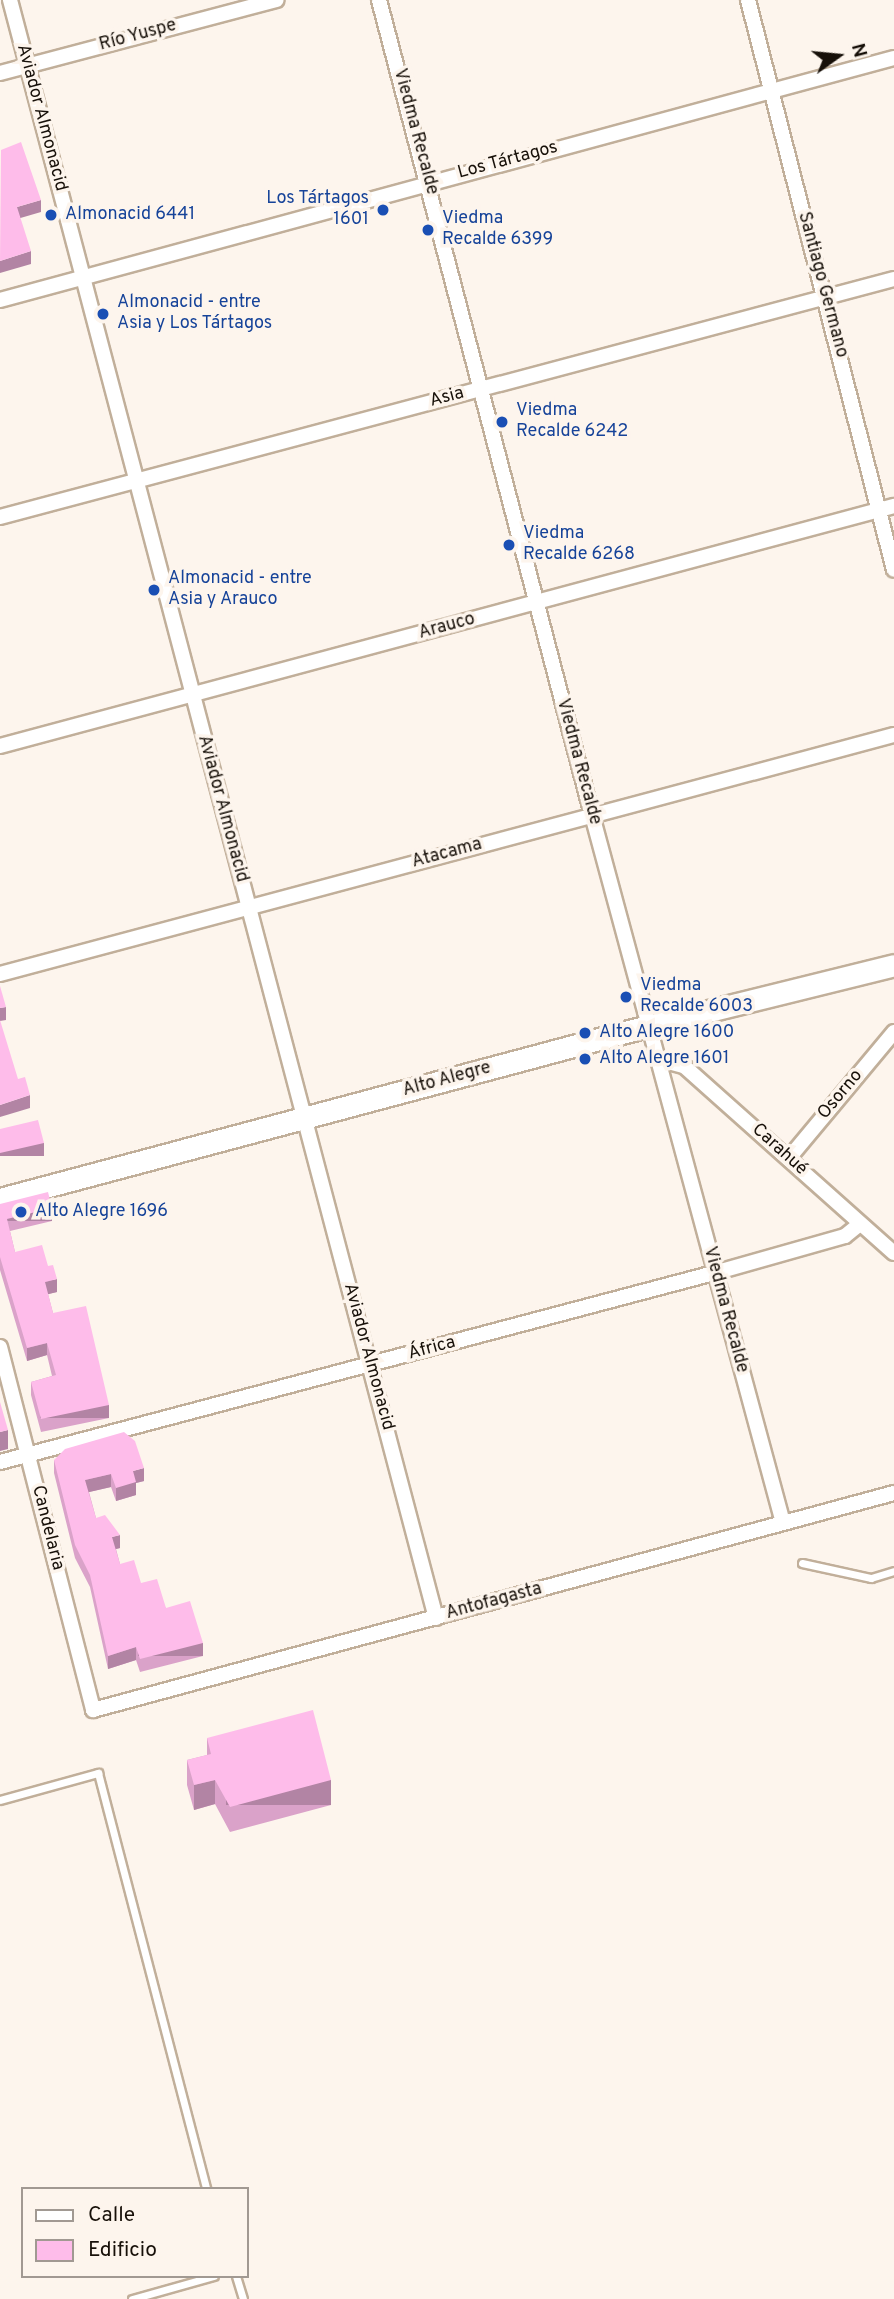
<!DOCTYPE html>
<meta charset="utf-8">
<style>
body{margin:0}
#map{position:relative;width:894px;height:2299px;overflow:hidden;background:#fdf5ed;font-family:Overpass,sans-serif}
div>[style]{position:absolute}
.roads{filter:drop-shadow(2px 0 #c1af9a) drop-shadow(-2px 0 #c1af9a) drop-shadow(0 2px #c1af9a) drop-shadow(0 -2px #c1af9a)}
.service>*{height:7px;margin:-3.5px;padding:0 3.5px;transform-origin:3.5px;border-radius:3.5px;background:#fff}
.minor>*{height:14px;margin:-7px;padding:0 7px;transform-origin:7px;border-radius:7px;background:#fff}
.secondary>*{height:21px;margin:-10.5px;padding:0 10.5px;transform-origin:10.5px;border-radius:10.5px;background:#fff}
.wall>*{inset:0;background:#daa2c9}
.shaded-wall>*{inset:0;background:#b284a4;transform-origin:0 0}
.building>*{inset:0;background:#febcea}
.dots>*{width:19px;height:19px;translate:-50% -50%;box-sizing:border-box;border:4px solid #fdf5ed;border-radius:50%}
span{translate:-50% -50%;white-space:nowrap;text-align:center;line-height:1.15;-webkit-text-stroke:7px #fdf5ed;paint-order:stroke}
.street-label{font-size:18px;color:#171009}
.transit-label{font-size:18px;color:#164399}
.right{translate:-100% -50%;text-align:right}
.left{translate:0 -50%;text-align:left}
.legend{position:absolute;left:21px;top:2187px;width:228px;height:91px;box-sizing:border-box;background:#fdf5ed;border:2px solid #a19992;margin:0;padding:9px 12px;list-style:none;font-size:21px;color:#171009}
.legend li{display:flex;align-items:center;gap:14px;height:35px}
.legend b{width:35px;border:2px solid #a19992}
.north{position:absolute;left:803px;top:21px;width:70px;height:70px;-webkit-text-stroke:5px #fdf5ed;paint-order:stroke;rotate:75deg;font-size:19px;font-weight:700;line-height:28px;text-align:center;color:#171009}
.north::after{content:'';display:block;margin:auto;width:24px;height:32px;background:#171009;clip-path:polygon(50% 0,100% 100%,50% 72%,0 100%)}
</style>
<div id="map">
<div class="roads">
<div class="service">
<div style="left:802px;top:1563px;width:71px;rotate:12.3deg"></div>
<div style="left:871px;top:1578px;width:24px;rotate:-17deg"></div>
<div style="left:0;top:1800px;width:102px;rotate:-15.4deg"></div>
<div style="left:98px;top:1773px;width:430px;rotate:75.4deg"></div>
<div style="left:236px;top:2276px;width:24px;rotate:73deg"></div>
<div style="left:132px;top:2299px;width:85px;rotate:-15.7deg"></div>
</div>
<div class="minor">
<div style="left:10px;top:0;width:1673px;rotate:75.25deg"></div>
<div style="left:379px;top:0;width:842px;rotate:75.35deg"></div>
<div style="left:592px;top:815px;width:733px;rotate:74.9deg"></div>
<div style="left:748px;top:0;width:588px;rotate:75.63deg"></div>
<div style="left:0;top:73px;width:286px;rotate:-14.8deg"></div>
<div style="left:0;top:300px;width:926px;rotate:-15.15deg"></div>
<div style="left:0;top:517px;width:925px;rotate:-14.91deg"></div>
<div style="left:0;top:746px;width:926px;rotate:-15.03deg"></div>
<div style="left:0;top:974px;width:925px;rotate:-14.97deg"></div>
<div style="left:657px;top:1059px;width:28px;rotate:15deg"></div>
<div style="left:684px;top:1066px;width:281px;rotate:41.7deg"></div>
<div style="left:789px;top:1158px;width:164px;rotate:-50.2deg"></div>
<div style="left:0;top:1347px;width:375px;rotate:75.6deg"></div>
<div style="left:93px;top:1710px;width:830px;rotate:-15.16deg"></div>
<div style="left:0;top:1462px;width:739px;rotate:-14.83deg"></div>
<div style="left:714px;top:1273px;width:136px;rotate:-15.8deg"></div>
<div style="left:845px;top:1236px;width:19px;rotate:-39deg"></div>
</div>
<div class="secondary">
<div style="left:0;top:1199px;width:671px;rotate:-14.95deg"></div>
<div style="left:648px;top:1026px;width:253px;rotate:-13.9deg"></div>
</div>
</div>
<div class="wall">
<div style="clip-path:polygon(0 1204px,52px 1221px,10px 1231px,15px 1252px,48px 1266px,57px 1292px,48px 1294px,53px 1313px,109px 1418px,41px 1432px,31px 1395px,31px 1382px,52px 1376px,47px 1355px,27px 1361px,0 1270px)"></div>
<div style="clip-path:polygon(54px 1460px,144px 1481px,136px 1483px,136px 1495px,116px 1501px,111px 1487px,89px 1492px,96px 1518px,120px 1548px,116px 1549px,120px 1564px,166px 1608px,203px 1656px,140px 1672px,136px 1660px,108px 1669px,90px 1587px,75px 1558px,54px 1473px)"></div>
<div style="clip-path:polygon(207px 1738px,331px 1805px,230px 1832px,215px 1804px,194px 1810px,187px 1785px,187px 1760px,207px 1755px)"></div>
</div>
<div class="shaded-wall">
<div style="clip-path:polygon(41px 200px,41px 212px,17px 219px,17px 207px)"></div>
<div style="clip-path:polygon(31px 251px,31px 264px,0 273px,0 261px)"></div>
<div style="clip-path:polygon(6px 1007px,6px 1020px,0 1021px,0 1008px)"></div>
<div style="clip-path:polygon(30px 1095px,30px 1108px,0 1117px,0 1105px)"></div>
<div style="left:44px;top:1143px;width:13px;height:45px;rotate:90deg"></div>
<div style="left:52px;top:1208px;width:13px;height:46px;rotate:90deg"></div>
<div style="clip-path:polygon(57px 1279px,57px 1292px,45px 1295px,45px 1282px)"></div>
<div style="clip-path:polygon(47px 1343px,47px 1355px,27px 1361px,27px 1348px)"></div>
<div style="left:109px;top:1405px;width:13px;height:69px;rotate:90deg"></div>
<div style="clip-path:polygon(8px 1430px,8px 1449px,0 1451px,0 1432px)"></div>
<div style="clip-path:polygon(144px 1468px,144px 1481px,136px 1483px,136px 1495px,116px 1501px,116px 1488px,133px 1471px)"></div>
<div style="clip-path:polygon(111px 1474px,111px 1487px,85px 1493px,85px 1480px)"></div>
<div style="clip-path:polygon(120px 1535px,120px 1548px,112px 1550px,112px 1537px)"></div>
<div style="left:203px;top:1643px;width:13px;height:65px;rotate:90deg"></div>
<div style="clip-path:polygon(136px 1647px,136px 1660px,108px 1669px,108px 1656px)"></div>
<div style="clip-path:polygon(215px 1780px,215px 1804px,194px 1810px,194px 1785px)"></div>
<div style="left:331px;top:1780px;width:25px;height:105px;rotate:90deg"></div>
</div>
<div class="building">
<div style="clip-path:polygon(21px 142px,41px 200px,17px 207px,31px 251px,0 261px,1px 150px)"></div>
<div style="clip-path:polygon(0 986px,6px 1007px,0 1008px)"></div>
<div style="clip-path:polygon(0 1020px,18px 1079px,25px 1077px,30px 1095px,0 1105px)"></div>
<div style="clip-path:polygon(38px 1120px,44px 1143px,0 1153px,0 1129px)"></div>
<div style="clip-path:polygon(48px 1192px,52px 1208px,7px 1219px,15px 1252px,42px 1245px,48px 1266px,53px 1265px,57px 1279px,45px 1282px,53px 1313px,86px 1306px,109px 1405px,41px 1419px,31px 1382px,56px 1375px,47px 1343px,27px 1348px,0 1257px,0 1204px)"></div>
<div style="clip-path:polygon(0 1402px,8px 1430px,0 1432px)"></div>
<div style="clip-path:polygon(124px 1432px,135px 1441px,144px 1468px,133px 1471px,136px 1482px,116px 1488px,111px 1474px,85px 1480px,96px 1518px,105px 1515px,120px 1535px,112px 1537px,120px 1564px,134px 1560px,141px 1583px,157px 1579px,166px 1608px,190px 1601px,203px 1643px,140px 1659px,136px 1647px,108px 1656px,90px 1575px,75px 1545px,54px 1460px,65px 1449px)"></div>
<div style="clip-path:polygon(313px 1710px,331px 1780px,230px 1807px,215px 1780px,194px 1785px,187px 1760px,211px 1754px,207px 1738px)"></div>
</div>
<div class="dots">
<div style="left:383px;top:210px;background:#1a4fb4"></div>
<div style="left:51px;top:215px;background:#1a4fb4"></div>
<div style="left:428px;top:230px;background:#1a4fb4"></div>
<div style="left:103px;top:314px;background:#1a4fb4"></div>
<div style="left:502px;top:422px;background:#1a4fb4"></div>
<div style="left:509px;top:545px;background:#1a4fb4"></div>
<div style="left:154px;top:590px;background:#1a4fb4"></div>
<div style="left:626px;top:997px;background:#1a4fb4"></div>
<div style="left:585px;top:1033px;background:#1a4fb4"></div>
<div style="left:585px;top:1059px;background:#1a4fb4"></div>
<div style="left:21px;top:1212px;background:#1a4fb4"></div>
</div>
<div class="street-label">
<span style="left:138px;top:36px;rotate:-15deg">Río Yuspe</span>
<span style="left:41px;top:118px;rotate:75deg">Aviador Almonacid</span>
<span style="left:415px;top:132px;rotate:75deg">Viedma Recalde</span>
<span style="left:508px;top:161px;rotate:-15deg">Los Tártagos</span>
<span style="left:822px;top:285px;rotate:75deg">Santiago Germano</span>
<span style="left:447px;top:398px;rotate:-15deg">Asia</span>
<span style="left:447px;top:627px;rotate:-15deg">Arauco</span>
<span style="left:578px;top:762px;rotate:75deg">Viedma Recalde</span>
<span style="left:222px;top:809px;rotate:75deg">Aviador Almonacid</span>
<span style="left:447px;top:854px;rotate:-15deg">Atacama</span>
<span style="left:447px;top:1080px;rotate:-15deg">Alto Alegre</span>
<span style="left:841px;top:1095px;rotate:-50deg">Osorno</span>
<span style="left:779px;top:1150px;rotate:42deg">Carahué</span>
<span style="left:725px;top:1310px;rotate:75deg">Viedma Recalde</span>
<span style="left:432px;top:1349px;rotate:-15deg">África</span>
<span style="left:368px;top:1357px;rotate:75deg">Aviador Almonacid</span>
<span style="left:47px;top:1528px;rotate:76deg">Candelaria</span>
<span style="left:494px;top:1602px;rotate:-15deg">Antofagasta</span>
</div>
<div class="transit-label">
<span class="right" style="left:369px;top:210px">Los Tártagos<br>1601</span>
<span class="left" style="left:65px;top:215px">Almonacid 6441</span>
<span class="left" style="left:442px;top:230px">Viedma<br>Recalde 6399</span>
<span class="left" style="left:117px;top:314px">Almonacid - entre<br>Asia y Los Tártagos</span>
<span class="left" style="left:516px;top:422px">Viedma<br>Recalde 6242</span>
<span class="left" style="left:523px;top:545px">Viedma<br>Recalde 6268</span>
<span class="left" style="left:168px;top:590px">Almonacid - entre<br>Asia y Arauco</span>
<span class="left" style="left:640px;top:997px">Viedma<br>Recalde 6003</span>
<span class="left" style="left:599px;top:1033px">Alto Alegre 1600</span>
<span class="left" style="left:599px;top:1059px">Alto Alegre 1601</span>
<span class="left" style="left:35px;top:1212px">Alto Alegre 1696</span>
</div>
<ul class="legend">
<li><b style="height:9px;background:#fff"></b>Calle</li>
<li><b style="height:19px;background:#febcea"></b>Edificio</li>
</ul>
<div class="north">N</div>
</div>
